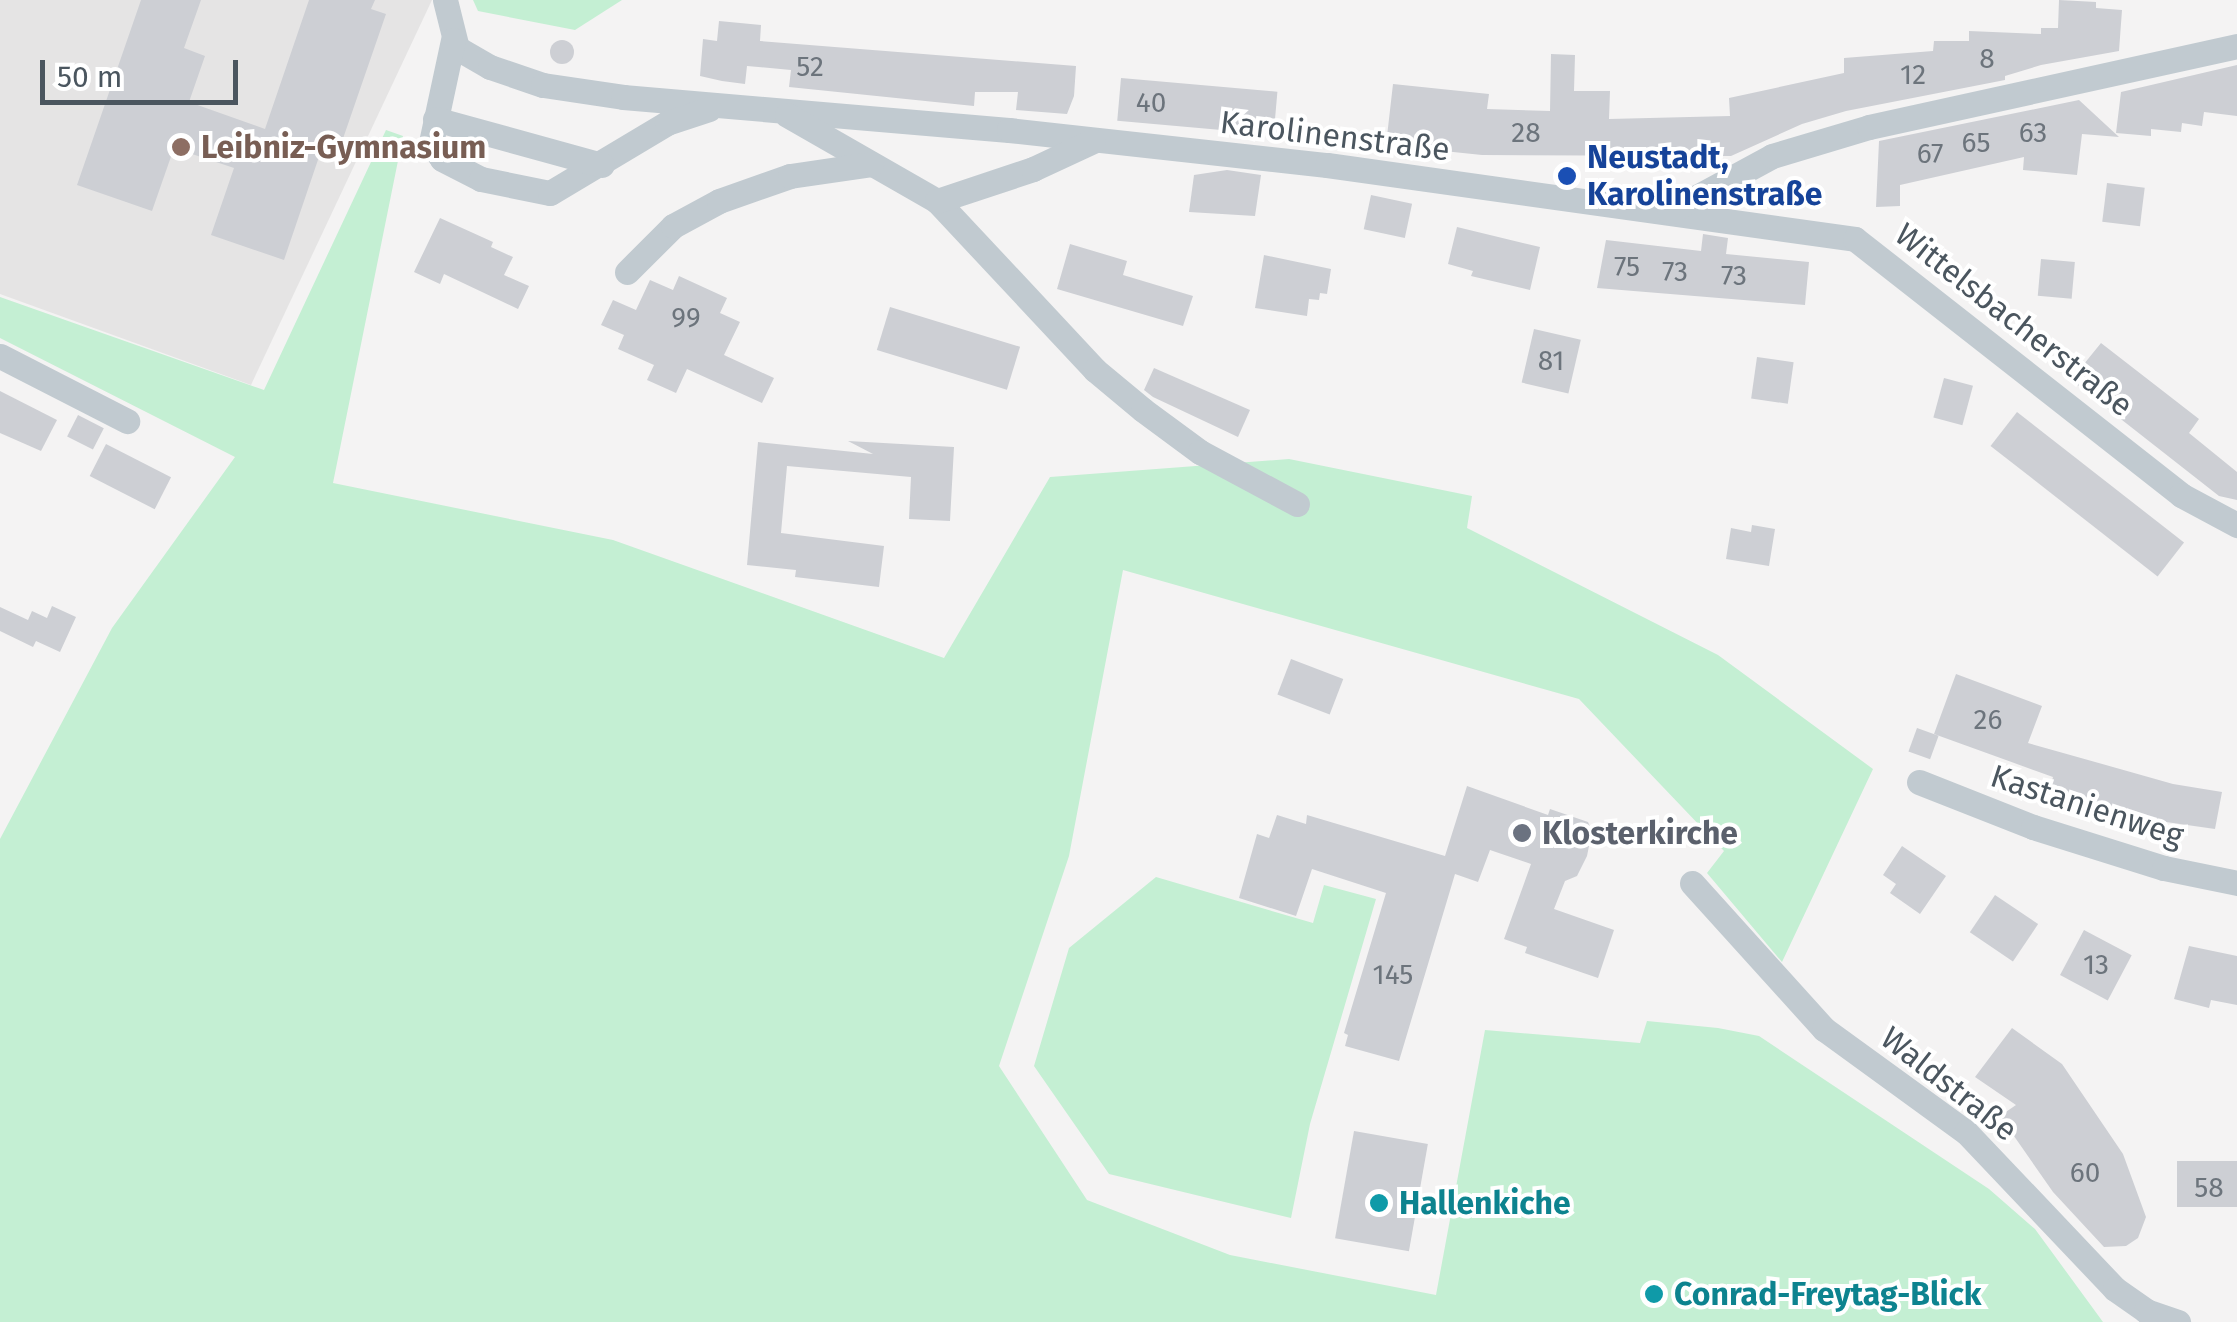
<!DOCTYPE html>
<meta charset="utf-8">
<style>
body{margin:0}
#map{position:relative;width:2237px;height:1322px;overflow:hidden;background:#f4f3f3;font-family:"Fira Sans",sans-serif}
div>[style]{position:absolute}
.education>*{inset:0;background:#e5e4e4}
.green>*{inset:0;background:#c4efd3}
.building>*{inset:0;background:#cdcfd4;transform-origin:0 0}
.round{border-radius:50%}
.minor>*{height:25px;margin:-12.5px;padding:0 12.5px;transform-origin:12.5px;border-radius:12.5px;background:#c1cad0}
.dots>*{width:28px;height:28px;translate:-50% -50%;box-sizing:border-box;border:5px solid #fff;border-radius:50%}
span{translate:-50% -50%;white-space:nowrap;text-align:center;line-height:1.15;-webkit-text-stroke:8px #fff;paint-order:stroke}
.number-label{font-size:28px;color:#6c747c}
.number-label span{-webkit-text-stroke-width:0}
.street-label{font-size:32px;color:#4b565f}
.education-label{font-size:32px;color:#785e54;font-weight:700}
.left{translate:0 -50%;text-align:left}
.transit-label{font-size:32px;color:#164399;font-weight:700}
.worship-label{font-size:32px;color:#5b616d;font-weight:700}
.culture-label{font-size:32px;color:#0d838f;font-weight:700}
.scale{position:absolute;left:40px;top:60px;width:198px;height:45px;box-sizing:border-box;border:5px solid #4b565f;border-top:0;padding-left:12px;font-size:30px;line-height:35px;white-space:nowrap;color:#4b565f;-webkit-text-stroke:8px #fff;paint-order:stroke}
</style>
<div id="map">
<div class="education">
<div style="clip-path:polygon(0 0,432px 0,251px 385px,0 294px)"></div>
</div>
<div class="green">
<div style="clip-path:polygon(473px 0,622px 0,575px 30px,478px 11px)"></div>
<div style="clip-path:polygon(386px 130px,403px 136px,333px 483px,613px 540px,944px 658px,1050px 477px,1289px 459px,1472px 496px,1467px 528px,1718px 655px,1873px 769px,1782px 962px,1707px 873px,1724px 851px,1579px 699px,1123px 570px,1069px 856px,999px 1066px,1087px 1200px,1230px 1255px,1436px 1295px,1485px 1030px,1640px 1043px,1647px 1021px,1718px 1028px,1759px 1036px,1989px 1189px,2035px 1229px,2103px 1322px,0 1322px,0 839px,112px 628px,235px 457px,0 338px,0 297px,264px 390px)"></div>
<div style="clip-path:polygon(1156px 877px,1313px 923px,1324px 885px,1376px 899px,1310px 1124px,1291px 1218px,1109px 1174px,1034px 1066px,1069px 948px)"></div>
</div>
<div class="building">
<div style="clip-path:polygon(141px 0,201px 0,184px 48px,205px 56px,189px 102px,265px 129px,309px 0,375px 0,371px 9px,386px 14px,338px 153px,322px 148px,284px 260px,211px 235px,234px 168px,174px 148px,152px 211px,77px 185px)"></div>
<div style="clip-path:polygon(2059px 0,2096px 2px,2096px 8px,2122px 10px,2119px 51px,2041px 65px,2005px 76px,2005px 80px,1846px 111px,1802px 124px,1731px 156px,1482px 155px,1386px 145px,1393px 84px,1489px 94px,1487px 109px,1550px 111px,1551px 54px,1575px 55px,1574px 91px,1610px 91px,1609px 119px,1730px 116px,1729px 98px,1844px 73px,1844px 58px,1933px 51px,1934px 41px,1969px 41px,1969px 31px,2041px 34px,2041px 28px,2058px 28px)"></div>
<div style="clip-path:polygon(719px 21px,761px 25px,760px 41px,1076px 66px,1074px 96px,1067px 114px,1016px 110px,1018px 92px,975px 92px,974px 106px,789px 87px,791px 70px,747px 66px,745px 84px,722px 81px,700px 76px,703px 39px,717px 41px)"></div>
<div class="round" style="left:550px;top:40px;width:24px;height:24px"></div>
<div style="clip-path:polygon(2237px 65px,2237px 116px,2204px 112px,2202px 126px,2182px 123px,2181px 132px,2151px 129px,2151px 136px,2116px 133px,2121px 92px)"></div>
<div style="left:1121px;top:78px;width:157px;height:43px;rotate:5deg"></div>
<div style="clip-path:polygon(2079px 100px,2119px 137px,2082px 134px,2077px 175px,2023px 170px,2024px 157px,1900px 185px,1900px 206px,1876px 207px,1879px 141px)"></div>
<div style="clip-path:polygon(1227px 170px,1261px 175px,1255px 216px,1189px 212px,1194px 175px)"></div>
<div style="left:2107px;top:183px;width:38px;height:39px;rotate:7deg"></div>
<div style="left:1371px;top:195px;width:42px;height:35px;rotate:12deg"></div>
<div style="clip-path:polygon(440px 218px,493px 242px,491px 247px,513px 257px,504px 275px,529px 286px,518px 309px,444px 274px,440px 284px,414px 272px)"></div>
<div style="clip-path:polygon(1457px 227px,1540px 247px,1530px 290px,1471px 276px,1473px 271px,1448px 264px)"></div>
<div style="clip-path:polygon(1703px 234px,1728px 238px,1726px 254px,1809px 262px,1805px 305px,1597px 288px,1606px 240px,1701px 251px)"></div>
<div style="clip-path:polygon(1070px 244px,1127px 261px,1123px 275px,1193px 296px,1183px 326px,1057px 289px)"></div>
<div style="clip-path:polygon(1264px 255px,1331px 269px,1327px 294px,1320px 293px,1319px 300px,1309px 299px,1307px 316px,1255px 308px)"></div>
<div style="left:2041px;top:259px;width:34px;height:37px;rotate:5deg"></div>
<div style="clip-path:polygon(679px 276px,727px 298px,720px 313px,740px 322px,724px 355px,774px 378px,762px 403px,687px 369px,676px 393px,647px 380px,654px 365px,618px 349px,624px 335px,601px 325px,613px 300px,636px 310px,650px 280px,673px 290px)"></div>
<div style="left:890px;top:307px;width:136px;height:45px;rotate:17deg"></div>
<div style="left:1534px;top:329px;width:48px;height:55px;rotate:13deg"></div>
<div style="clip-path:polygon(2101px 343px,2199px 419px,2189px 433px,2237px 472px,2237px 500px,2219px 496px,2071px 380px)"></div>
<div style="left:1757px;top:357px;width:37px;height:42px;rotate:8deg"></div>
<div style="clip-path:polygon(1154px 368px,1250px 410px,1238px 437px,1153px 397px,1144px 390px)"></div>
<div style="left:1944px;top:378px;width:30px;height:41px;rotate:15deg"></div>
<div style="clip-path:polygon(0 391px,57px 420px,41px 451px,0 433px)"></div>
<div style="left:2017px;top:412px;width:212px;height:43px;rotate:38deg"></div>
<div style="left:78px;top:415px;width:29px;height:24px;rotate:27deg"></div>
<div style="clip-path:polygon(848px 441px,954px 447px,950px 521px,909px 519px,911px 477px,787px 466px,781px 533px,884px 546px,879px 587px,795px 577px,796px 570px,747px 565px,758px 442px,873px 454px)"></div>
<div style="left:106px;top:444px;width:73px;height:36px;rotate:27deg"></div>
<div style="clip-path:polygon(1752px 525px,1775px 529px,1769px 566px,1726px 559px,1731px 528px,1751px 532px)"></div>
<div style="clip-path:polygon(52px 606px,76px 617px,60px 652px,36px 641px,33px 647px,0 631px,0 607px,28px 620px,32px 611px,47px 618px)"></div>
<div style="left:1291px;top:659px;width:56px;height:38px;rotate:21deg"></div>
<div style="clip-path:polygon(1956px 674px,2042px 706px,2028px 743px,2173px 784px,2222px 792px,2215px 829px,2166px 822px,2049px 791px,2053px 777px,1934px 734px)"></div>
<div style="left:1917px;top:728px;width:23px;height:25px;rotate:20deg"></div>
<div style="clip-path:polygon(1467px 786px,1548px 815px,1550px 809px,1588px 822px,1592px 831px,1587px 856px,1577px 876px,1565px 881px,1554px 909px,1614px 930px,1598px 978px,1525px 953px,1527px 947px,1504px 939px,1531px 864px,1490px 850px,1478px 882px,1455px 874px,1399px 1061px,1345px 1046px,1348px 1035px,1344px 1033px,1386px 893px,1312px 869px,1296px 916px,1239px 898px,1257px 834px,1269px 838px,1277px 815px,1306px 824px,1307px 815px,1445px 856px)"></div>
<div style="clip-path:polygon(1902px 846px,1946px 876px,1920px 914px,1890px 893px,1896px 884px,1883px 875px)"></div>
<div style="left:1995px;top:895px;width:52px;height:45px;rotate:34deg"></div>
<div style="left:2084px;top:930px;width:54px;height:51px;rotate:28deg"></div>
<div style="clip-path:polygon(2189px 946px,2237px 956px,2237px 1005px,2211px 1000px,2209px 1008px,2174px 999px)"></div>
<div style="clip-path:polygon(2012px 1028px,2062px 1064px,2123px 1154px,2146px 1217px,2138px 1238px,2126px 1246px,2104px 1247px,2053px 1192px,2000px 1116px,2016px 1105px,1975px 1077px)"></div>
<div style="left:1354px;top:1131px;width:75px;height:109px;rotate:10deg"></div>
<div style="left:2237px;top:1161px;width:46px;height:60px;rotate:90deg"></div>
</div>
<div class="minor">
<div style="left:445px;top:0;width:49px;rotate:76deg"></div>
<div style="left:457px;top:48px;width:38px;rotate:30deg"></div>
<div style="left:490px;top:67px;width:56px;rotate:18.8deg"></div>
<div style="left:543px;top:85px;width:81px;rotate:8.5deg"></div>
<div style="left:623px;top:97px;width:387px;rotate:4.9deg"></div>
<div style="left:1009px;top:130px;width:320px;rotate:6.3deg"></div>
<div style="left:1327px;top:165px;width:533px;rotate:7.98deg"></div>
<div style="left:1855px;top:239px;width:415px;rotate:38.1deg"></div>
<div style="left:2181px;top:495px;width:64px;rotate:28.2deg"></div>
<div style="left:453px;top:40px;width:105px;rotate:102.1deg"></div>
<div style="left:431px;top:143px;width:19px;rotate:55deg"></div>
<div style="left:442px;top:159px;width:44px;rotate:27.1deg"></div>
<div style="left:481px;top:179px;width:70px;rotate:11.5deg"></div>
<div style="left:550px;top:193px;width:136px;rotate:-30.9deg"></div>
<div style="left:667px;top:123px;width:44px;rotate:-18.4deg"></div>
<div style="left:787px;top:115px;width:173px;rotate:29.8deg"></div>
<div style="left:937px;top:201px;width:231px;rotate:46.9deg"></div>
<div style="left:1095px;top:370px;width:62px;rotate:39.8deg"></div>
<div style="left:1143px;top:410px;width:71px;rotate:36.4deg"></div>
<div style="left:1200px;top:452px;width:110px;rotate:28.2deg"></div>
<div style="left:435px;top:119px;width:173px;rotate:15.4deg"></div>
<div style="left:937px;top:201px;width:101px;rotate:-18.4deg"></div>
<div style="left:1033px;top:169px;width:66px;rotate:-25deg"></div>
<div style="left:1669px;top:212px;width:117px;rotate:-28.5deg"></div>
<div style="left:1772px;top:156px;width:101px;rotate:-16.6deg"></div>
<div style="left:1869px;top:127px;width:377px;rotate:-12.4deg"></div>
<div style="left:627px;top:272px;width:65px;rotate:-45deg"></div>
<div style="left:673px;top:226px;width:52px;rotate:-28.5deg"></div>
<div style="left:719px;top:201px;width:75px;rotate:-19.4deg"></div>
<div style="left:790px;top:176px;width:82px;rotate:-8.4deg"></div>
<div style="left:0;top:356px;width:143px;rotate:27.1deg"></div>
<div style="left:1919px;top:782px;width:123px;rotate:21.5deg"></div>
<div style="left:2033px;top:827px;width:137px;rotate:17.4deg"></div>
<div style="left:2164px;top:868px;width:75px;rotate:11.6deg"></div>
<div style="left:1692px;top:883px;width:197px;rotate:47.9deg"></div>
<div style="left:1824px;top:1029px;width:175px;rotate:36deg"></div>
<div style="left:1966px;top:1132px;width:216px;rotate:46.5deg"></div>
<div style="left:2115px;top:1289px;width:38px;rotate:35deg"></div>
<div style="left:2146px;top:1311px;width:34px;rotate:19deg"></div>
</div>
<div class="dots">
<div style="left:181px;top:147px;background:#8d6e63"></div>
<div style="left:1567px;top:176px;background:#1a4fb4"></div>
<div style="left:1522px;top:833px;background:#6b7280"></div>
<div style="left:1379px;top:1203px;background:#0f9aa8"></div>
<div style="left:1654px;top:1294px;background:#0f9aa8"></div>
</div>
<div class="number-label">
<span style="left:1987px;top:59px">8</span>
<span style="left:810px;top:67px">52</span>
<span style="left:1913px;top:75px">12</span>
<span style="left:1151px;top:103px">40</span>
<span style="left:1526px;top:133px">28</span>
<span style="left:2033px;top:133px">63</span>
<span style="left:1976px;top:143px">65</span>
<span style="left:1930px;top:154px">67</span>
<span style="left:1627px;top:267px">75</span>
<span style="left:1675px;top:272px">73</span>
<span style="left:1734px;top:276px">73</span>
<span style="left:686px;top:318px">99</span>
<span style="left:1551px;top:361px">81</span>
<span style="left:1988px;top:720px">26</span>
<span style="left:2096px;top:965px">13</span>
<span style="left:1393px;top:975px">145</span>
<span style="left:2085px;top:1173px">60</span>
<span style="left:2209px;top:1188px">58</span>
</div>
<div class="street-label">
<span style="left:1335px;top:136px;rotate:7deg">Karolinenstraße</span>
<span style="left:2014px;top:320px;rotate:38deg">Wittelsbacherstraße</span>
<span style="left:2087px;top:806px;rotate:18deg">Kastanienweg</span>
<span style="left:1949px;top:1084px;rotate:38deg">Waldstraße</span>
</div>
<div class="education-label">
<span class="left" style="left:201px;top:147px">Leibniz-Gymnasium</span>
</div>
<div class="transit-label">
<span class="left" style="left:1587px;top:176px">Neustadt,<br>Karolinenstraße</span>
</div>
<div class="worship-label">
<span class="left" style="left:1542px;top:833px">Klosterkirche</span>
</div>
<div class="culture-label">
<span class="left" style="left:1399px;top:1203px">Hallenkiche</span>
<span class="left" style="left:1674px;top:1294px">Conrad-Freytag-Blick</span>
</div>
<div class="scale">50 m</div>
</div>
